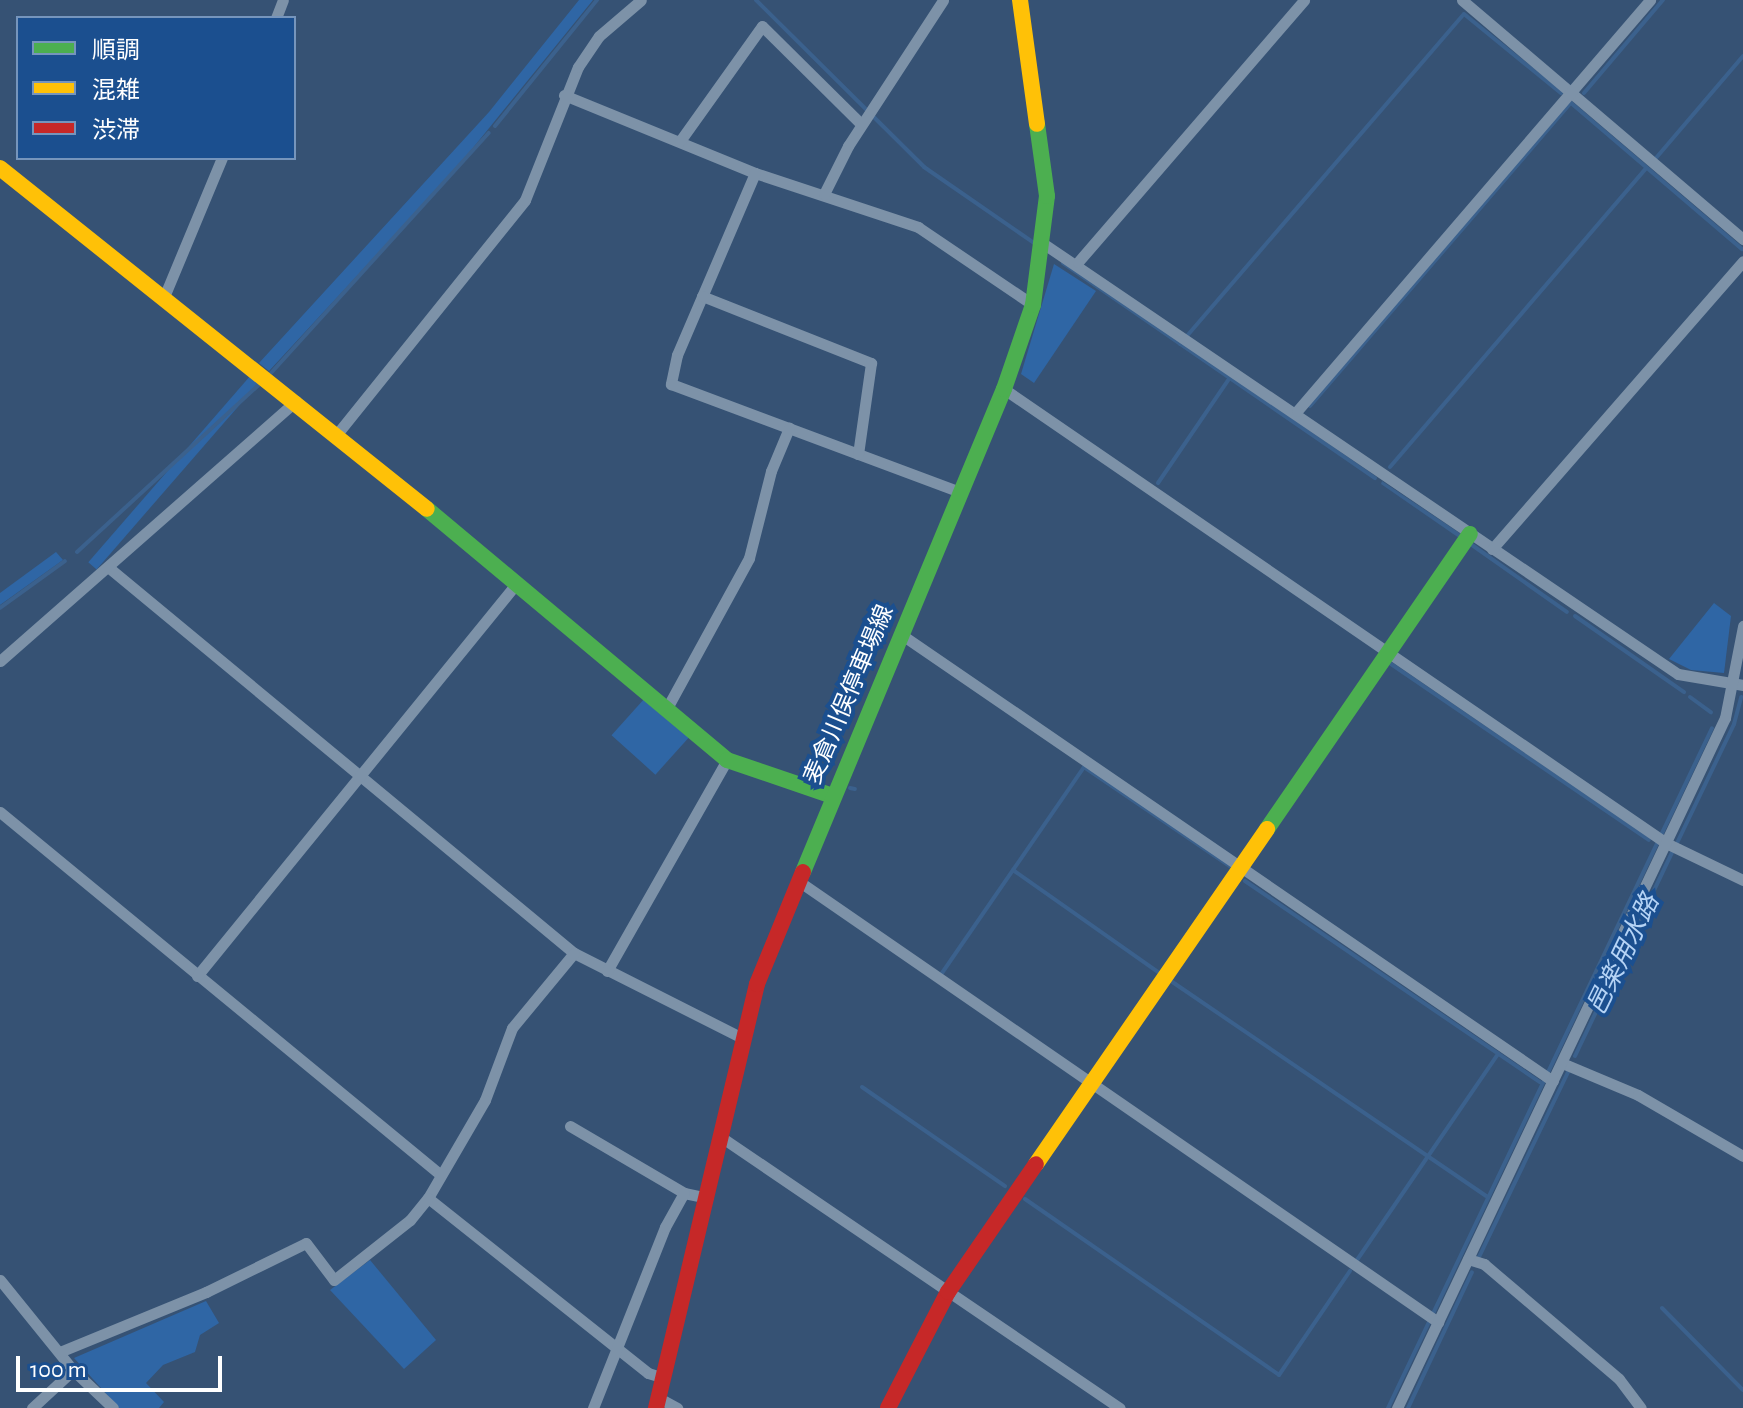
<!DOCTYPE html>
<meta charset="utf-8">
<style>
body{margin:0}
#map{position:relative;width:1743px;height:1408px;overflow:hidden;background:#365274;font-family:"Alegreya Sans","Noto Sans JP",sans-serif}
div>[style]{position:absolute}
.green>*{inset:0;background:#2f66a5;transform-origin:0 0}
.water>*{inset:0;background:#3b618d}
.stream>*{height:4px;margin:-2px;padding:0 2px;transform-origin:2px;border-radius:2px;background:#3b618d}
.street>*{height:11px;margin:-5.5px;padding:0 5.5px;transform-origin:5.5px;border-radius:5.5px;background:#7d92a8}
.fast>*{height:16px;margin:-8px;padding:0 8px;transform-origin:8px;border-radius:8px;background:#4caf50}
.slow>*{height:16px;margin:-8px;padding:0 8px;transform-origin:8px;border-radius:8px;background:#ffc107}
.jam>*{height:16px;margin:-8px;padding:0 8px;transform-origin:8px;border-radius:8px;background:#c62828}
span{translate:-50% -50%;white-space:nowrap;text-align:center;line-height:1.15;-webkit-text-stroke:8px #1b4f8f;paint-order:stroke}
.street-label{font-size:24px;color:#fff}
.water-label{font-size:26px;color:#b5d3f5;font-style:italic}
.legend{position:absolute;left:16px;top:16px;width:280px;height:144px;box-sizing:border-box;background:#1b4f8f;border:2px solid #7695bc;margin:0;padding:10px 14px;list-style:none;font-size:24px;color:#fff}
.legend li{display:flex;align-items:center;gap:16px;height:40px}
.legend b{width:40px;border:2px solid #7695bc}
.scale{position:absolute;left:16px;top:1356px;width:206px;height:36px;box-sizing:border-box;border:4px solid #fff;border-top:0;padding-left:10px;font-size:24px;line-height:28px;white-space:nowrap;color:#fff;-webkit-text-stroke:6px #1b4f8f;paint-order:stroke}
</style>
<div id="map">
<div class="green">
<div style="clip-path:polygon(579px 0,593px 0,455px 170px,269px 371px,259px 363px,489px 112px)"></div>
<div style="clip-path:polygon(1054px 264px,1096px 291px,1034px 383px,1021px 374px)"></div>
<div style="left:251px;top:375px;width:11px;height:248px;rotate:41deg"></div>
<div style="clip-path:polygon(56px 552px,63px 560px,0 605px,0 593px)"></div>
<div style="clip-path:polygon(1714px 603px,1731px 616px,1724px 673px,1691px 670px,1669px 659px)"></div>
<div style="left:645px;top:698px;width:59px;height:50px;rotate:42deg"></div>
<div style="clip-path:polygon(370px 1260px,436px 1340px,404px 1369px,330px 1290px)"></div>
<div style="clip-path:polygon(206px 1301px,219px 1323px,200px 1335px,195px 1352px,163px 1365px,146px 1383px,164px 1402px,159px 1408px,119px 1408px,74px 1358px)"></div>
</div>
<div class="water">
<div style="clip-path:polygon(1382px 481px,1461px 534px,1459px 538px,1381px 484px)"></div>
</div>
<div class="stream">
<div style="left:756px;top:0;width:237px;rotate:44.8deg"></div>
<div style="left:924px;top:167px;width:134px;rotate:34.6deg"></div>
<div style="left:1584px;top:93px;width:122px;rotate:-49.7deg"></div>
<div style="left:495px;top:126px;width:162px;rotate:-51deg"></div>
<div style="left:1656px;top:158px;width:134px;rotate:-49.5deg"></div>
<div style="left:1063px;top:263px;width:379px;rotate:34.6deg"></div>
<div style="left:1180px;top:344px;width:435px;rotate:-49.3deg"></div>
<div style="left:1464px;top:14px;width:125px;rotate:39.2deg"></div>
<div style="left:271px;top:373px;width:324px;rotate:-47.8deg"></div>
<div style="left:1310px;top:406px;width:400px;rotate:-49.3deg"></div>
<div style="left:1571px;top:103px;width:225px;rotate:40.5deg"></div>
<div style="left:1390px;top:467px;width:394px;rotate:-49.4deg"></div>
<div style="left:1158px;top:483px;width:126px;rotate:-55.7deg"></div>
<div style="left:1472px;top:545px;width:116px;rotate:35.2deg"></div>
<div style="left:77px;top:552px;width:253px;rotate:-42.6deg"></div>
<div style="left:0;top:608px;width:80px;rotate:-35.9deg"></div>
<div style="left:1575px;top:616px;width:133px;rotate:34.9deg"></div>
<div style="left:1391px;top:664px;width:312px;rotate:34.3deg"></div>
<div style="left:1690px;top:697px;width:26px;rotate:36deg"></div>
<div style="left:850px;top:788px;width:5px;rotate:11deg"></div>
<div style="left:1678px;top:841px;width:130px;rotate:-64.4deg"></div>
<div style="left:1734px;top:724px;width:28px;rotate:-75deg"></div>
<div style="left:1013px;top:870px;width:177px;rotate:35.1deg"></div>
<div style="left:1245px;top:881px;width:357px;rotate:34.3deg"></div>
<div style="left:942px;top:973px;width:250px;rotate:-55.4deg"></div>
<div style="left:1084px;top:767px;width:178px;rotate:34.2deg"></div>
<div style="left:1168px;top:979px;width:386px;rotate:34.3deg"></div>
<div style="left:1575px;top:1056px;width:225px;rotate:-64.5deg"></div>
<div style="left:862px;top:1087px;width:174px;rotate:34.7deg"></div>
<div style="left:1025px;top:1199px;width:309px;rotate:34.7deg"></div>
<div style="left:1279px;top:1375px;width:126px;rotate:-55.7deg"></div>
<div style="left:1479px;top:1257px;width:208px;rotate:-64.3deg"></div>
<div style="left:1357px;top:1260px;width:250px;rotate:-55.6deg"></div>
<div style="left:1662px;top:1308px;width:115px;rotate:45.4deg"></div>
<div style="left:1388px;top:1408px;width:753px;rotate:-64.52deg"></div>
<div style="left:1408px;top:1408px;width:150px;rotate:-64.8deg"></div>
</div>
<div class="street">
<div style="left:1462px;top:0;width:369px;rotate:40.4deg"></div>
<div style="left:276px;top:18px;width:19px;rotate:-69deg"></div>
<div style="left:564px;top:95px;width:206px;rotate:22.2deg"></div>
<div style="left:755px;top:173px;width:172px;rotate:18.3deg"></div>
<div style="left:918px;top:227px;width:139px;rotate:34.1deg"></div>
<div style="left:680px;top:141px;width:141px;rotate:-54.5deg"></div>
<div style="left:762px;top:26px;width:139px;rotate:44.7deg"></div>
<div style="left:755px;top:173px;width:198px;rotate:113.2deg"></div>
<div style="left:677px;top:355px;width:30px;rotate:102deg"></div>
<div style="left:671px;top:384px;width:309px;rotate:20.5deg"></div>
<div style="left:824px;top:194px;width:54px;rotate:-63.4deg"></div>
<div style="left:848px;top:146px;width:174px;rotate:-56.9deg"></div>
<div style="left:1044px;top:244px;width:766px;rotate:34.15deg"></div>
<div style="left:1678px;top:674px;width:66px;rotate:9.6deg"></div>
<div style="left:1078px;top:262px;width:346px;rotate:-49.2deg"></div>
<div style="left:702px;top:296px;width:182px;rotate:21.6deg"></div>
<div style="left:871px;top:363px;width:92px;rotate:98.1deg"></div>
<div style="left:164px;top:297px;width:151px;rotate:-67.4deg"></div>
<div style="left:1004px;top:389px;width:803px;rotate:34.44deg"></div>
<div style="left:1666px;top:843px;width:85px;rotate:25.7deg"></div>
<div style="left:1297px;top:411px;width:542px;rotate:-49.34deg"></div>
<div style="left:337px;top:434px;width:300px;rotate:-51.2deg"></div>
<div style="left:525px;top:200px;width:143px;rotate:-68.3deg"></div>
<div style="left:578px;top:67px;width:37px;rotate:-56deg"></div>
<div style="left:599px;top:36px;width:55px;rotate:-40.6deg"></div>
<div style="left:1492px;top:549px;width:382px;rotate:-48.9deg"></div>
<div style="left:108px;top:567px;width:605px;rotate:39.64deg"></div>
<div style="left:574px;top:953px;width:191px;rotate:26.8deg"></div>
<div style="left:902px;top:635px;width:789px;rotate:34.42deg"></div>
<div style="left:0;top:661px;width:394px;rotate:-41.3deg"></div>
<div style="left:667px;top:708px;width:171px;rotate:-61.3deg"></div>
<div style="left:749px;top:558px;width:90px;rotate:-75.8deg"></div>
<div style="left:771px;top:471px;width:47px;rotate:-67.3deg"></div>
<div style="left:0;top:812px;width:571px;rotate:39.46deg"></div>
<div style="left:797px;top:880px;width:779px;rotate:34.59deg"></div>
<div style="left:574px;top:953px;width:97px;rotate:129.6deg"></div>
<div style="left:512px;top:1028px;width:77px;rotate:110.6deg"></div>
<div style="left:485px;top:1100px;width:113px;rotate:120.2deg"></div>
<div style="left:428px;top:1198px;width:281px;rotate:38.5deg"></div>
<div style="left:648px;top:1373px;width:17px;rotate:17deg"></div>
<div style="left:607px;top:971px;width:243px;rotate:-60.4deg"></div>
<div style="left:197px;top:976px;width:505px;rotate:-50.86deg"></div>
<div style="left:1562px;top:1063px;width:82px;rotate:22.8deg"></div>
<div style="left:1638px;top:1095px;width:121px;rotate:30.2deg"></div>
<div style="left:570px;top:1126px;width:132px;rotate:30.4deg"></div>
<div style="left:684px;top:1193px;width:24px;rotate:12deg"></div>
<div style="left:721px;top:1137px;width:482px;rotate:34.2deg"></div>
<div style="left:1468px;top:1259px;width:17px;rotate:17deg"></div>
<div style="left:1484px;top:1264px;width:177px;rotate:40.4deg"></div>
<div style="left:1619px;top:1379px;width:36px;rotate:53deg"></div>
<div style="left:0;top:1280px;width:116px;rotate:51deg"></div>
<div style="left:73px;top:1370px;width:55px;rotate:43.5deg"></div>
<div style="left:62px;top:1351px;width:156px;rotate:-22.3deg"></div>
<div style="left:206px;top:1292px;width:111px;rotate:-26.1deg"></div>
<div style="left:306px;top:1243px;width:46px;rotate:52.9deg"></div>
<div style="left:334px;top:1280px;width:97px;rotate:-38.3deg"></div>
<div style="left:410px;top:1220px;width:28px;rotate:-51deg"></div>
<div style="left:659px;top:1398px;width:21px;rotate:29deg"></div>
<div style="left:32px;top:1408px;width:56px;rotate:-42.8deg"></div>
<div style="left:593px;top:1408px;width:195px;rotate:-68.3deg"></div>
<div style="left:665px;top:1227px;width:39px;rotate:-61deg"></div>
<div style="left:1397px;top:1408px;width:764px;rotate:-64.58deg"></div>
<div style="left:1725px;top:718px;width:94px;rotate:-78.9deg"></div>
</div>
<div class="fast">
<div style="left:427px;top:509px;width:391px;rotate:39.9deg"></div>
<div style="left:727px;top:760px;width:112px;rotate:18.8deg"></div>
<div style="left:1267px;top:829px;width:358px;rotate:-55.5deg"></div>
<div style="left:803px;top:872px;width:523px;rotate:-67.41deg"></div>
<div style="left:1004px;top:389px;width:89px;rotate:-71deg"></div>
<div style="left:1033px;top:305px;width:110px;rotate:-82.7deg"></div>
<div style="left:1047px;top:196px;width:73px;rotate:-97.9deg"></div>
</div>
<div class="slow">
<div style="left:1020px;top:0;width:125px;rotate:82.2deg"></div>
<div style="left:0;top:168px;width:546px;rotate:38.61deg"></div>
<div style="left:1036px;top:1164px;width:407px;rotate:-55.4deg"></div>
</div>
<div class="jam">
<div style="left:656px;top:1408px;width:436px;rotate:-76.6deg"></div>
<div style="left:757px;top:984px;width:121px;rotate:-67.7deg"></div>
<div style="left:888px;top:1408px;width:131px;rotate:-62.7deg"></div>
<div style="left:948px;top:1292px;width:155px;rotate:-55.5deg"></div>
</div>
<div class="street-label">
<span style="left:850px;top:695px;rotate:-67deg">麦倉川俣停車場線</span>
</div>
<div class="water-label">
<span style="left:1624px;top:955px;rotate:-64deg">邑楽用水路</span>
</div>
<ul class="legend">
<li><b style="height:10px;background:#4caf50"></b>順調</li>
<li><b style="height:10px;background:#ffc107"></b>混雑</li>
<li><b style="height:10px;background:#c62828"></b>渋滞</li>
</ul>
<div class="scale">100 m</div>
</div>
